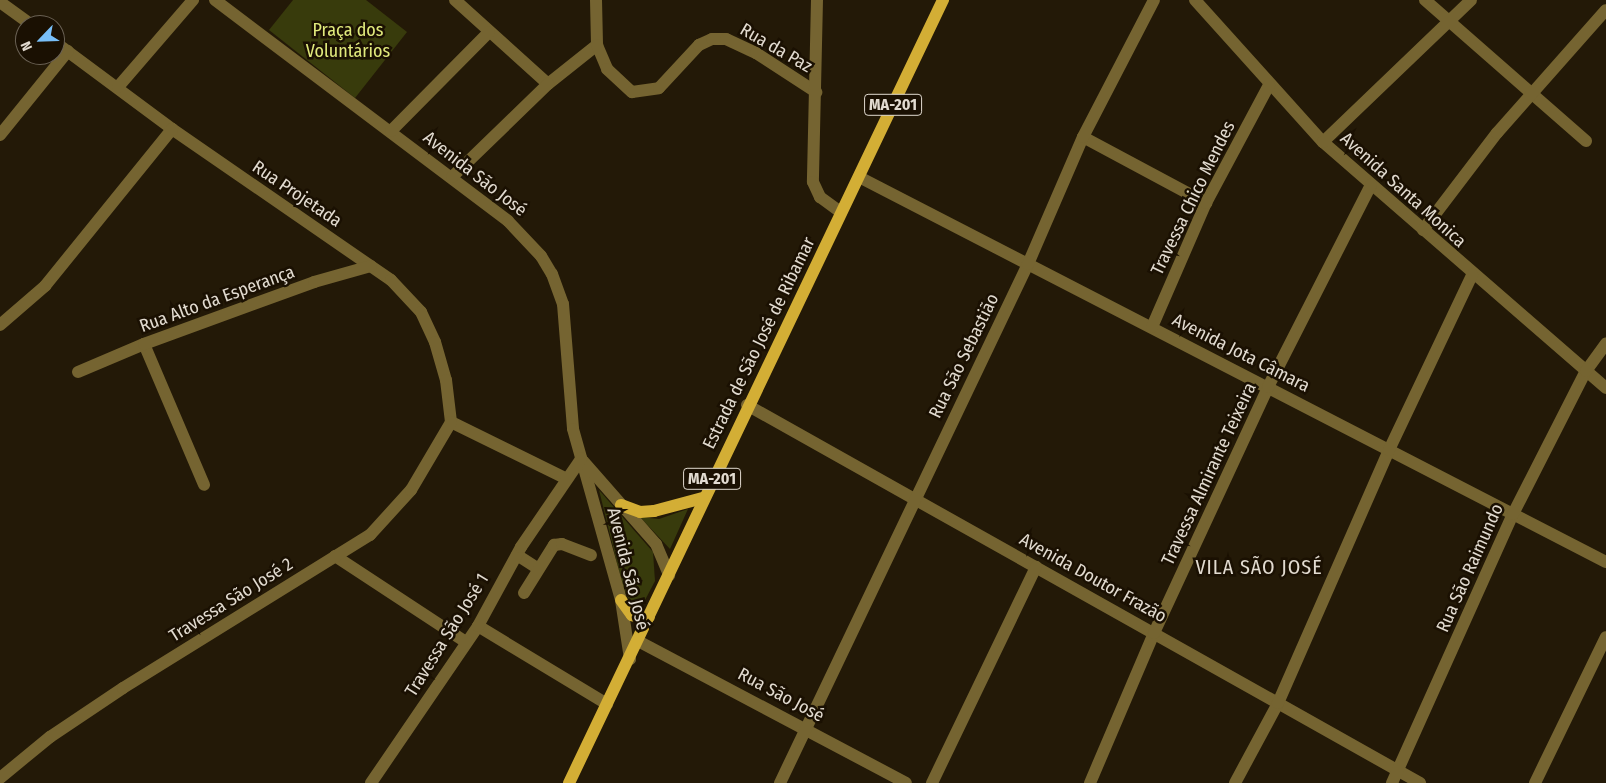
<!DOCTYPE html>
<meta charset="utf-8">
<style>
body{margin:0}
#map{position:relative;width:1606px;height:783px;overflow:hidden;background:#231907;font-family:"Fira Sans Condensed",sans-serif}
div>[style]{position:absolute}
.green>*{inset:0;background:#383b0c}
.minor>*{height:12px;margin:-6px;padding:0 6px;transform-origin:6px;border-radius:6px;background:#756431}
.major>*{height:12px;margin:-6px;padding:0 6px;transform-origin:6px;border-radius:6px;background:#d3ae35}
span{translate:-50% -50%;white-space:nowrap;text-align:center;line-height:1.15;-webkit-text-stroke:5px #1a1002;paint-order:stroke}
.shield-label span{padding:1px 4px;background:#1a1002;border:1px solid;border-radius:4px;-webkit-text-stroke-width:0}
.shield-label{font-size:16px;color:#e2dbd0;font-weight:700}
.park-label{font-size:18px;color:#e0e97c}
.street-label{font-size:18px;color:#e2dbd0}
.quarter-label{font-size:20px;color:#e2dbd0;letter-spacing:1px}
.north{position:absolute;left:15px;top:15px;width:50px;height:50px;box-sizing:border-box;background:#1a1002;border:1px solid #6a6154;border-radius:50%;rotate:246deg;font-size:14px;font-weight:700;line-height:20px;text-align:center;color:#e2dbd0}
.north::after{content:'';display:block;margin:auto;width:18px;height:22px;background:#79bff8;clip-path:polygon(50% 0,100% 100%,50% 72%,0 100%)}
</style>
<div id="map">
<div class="green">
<div style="clip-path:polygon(293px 0,366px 0,407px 32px,355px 98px,269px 30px)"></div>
<div style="clip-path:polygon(599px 490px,653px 552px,655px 581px,643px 604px,630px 601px,624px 591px)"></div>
<div style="clip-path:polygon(688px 509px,670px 549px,640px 517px,659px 519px)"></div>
</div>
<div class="minor">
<div style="left:215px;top:0;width:367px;rotate:37deg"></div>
<div style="left:508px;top:221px;width:48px;rotate:46.7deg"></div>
<div style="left:541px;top:256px;width:21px;rotate:59deg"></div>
<div style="left:552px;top:274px;width:32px;rotate:70deg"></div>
<div style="left:563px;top:304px;width:125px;rotate:85.4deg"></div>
<div style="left:573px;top:429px;width:178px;rotate:74.3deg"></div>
<div style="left:621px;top:600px;width:60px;rotate:81.3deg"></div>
<div style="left:455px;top:0;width:125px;rotate:42.1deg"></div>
<div style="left:548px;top:84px;width:63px;rotate:-38.5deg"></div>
<div style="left:596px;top:0;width:45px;rotate:88.7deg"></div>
<div style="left:597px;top:45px;width:26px;rotate:67deg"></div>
<div style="left:607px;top:69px;width:34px;rotate:43deg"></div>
<div style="left:632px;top:92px;width:27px;rotate:-8deg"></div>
<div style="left:659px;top:88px;width:59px;rotate:-47.1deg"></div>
<div style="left:699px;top:45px;width:14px;rotate:-25deg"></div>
<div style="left:712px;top:39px;width:14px"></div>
<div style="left:726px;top:39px;width:33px;rotate:25deg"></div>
<div style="left:756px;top:53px;width:72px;rotate:33deg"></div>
<div style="left:817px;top:0;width:182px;rotate:91.3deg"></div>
<div style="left:813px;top:182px;width:17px;rotate:65deg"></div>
<div style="left:820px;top:197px;width:26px;rotate:36deg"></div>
<div style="left:1195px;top:0;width:191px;rotate:48deg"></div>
<div style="left:1323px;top:142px;width:375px;rotate:41deg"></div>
<div style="left:1425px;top:0;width:214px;rotate:41.2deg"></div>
<div style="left:0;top:2px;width:39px;rotate:36deg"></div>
<div style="left:55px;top:42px;width:146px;rotate:36.6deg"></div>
<div style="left:172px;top:129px;width:266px;rotate:34.6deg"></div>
<div style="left:391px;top:280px;width:44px;rotate:46.8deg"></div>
<div style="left:421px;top:312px;width:33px;rotate:65deg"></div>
<div style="left:435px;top:342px;width:40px;rotate:74deg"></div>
<div style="left:446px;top:380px;width:42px;rotate:83.2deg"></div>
<div style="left:118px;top:87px;width:115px;rotate:-49.2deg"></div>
<div style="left:391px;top:131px;width:139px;rotate:-45.3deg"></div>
<div style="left:0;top:135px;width:108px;rotate:-51deg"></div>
<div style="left:1083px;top:137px;width:140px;rotate:28.2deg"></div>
<div style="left:1323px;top:142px;width:205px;rotate:-43.8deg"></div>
<div style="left:452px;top:177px;width:134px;rotate:-44.1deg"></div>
<div style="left:859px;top:177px;width:840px;rotate:27.27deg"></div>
<div style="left:1423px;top:230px;width:122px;rotate:-52.7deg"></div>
<div style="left:1497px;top:133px;width:164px;rotate:-48.5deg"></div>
<div style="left:0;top:325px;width:60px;rotate:-40.9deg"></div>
<div style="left:45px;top:286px;width:202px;rotate:-51deg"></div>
<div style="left:1152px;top:327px;width:135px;rotate:-66.5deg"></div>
<div style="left:1206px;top:203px;width:134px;rotate:-61.9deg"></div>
<div style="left:144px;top:344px;width:153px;rotate:66.9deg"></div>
<div style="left:78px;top:372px;width:72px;rotate:-23deg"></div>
<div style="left:144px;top:344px;width:181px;rotate:-20deg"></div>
<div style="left:314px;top:282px;width:59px;rotate:-15.7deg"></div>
<div style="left:747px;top:405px;width:772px;rotate:29.32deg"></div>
<div style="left:451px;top:422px;width:129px;rotate:26.2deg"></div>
<div style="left:583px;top:461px;width:111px;rotate:48.7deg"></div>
<div style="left:656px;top:544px;width:34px;rotate:67deg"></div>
<div style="left:517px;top:555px;width:24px;rotate:33deg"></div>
<div style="left:335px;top:556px;width:157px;rotate:33.3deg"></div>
<div style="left:524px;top:593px;width:57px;rotate:-58deg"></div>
<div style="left:554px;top:545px;width:8px;rotate:-7deg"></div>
<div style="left:562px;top:544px;width:31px;rotate:21deg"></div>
<div style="left:478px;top:626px;width:151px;rotate:31.2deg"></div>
<div style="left:638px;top:641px;width:303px;rotate:27.9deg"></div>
<div style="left:0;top:778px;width:65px;rotate:-39.4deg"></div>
<div style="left:50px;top:737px;width:88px;rotate:-33.9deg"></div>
<div style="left:123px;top:688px;width:291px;rotate:-31.8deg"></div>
<div style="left:370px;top:535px;width:61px;rotate:-47.7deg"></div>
<div style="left:411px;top:490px;width:79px;rotate:-59.5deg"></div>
<div style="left:371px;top:783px;width:190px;rotate:-55.7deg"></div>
<div style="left:478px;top:626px;width:90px;rotate:-61.4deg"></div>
<div style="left:521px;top:547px;width:107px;rotate:-55.7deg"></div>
<div style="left:780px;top:783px;width:575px;rotate:-64.46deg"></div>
<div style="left:1028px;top:264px;width:138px;rotate:-66.6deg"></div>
<div style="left:1083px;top:137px;width:154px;rotate:-62.6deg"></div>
<div style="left:932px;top:783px;width:240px;rotate:-64.3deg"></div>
<div style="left:1090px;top:783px;width:163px;rotate:-66.9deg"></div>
<div style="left:1154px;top:633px;width:271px;rotate:-65.1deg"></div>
<div style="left:1268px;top:387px;width:227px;rotate:-63deg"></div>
<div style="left:1235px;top:783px;width:91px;rotate:-61.7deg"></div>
<div style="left:1278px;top:703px;width:276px;rotate:-66.3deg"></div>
<div style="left:1389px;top:450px;width:194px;rotate:-64.6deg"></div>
<div style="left:1392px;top:783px;width:295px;rotate:-65.8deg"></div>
<div style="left:1513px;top:514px;width:161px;rotate:-63deg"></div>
<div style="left:1586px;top:371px;width:34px;rotate:-54deg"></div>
<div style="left:1535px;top:783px;width:162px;rotate:-64.1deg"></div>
</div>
<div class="major">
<div style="left:621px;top:505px;width:20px;rotate:20deg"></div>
<div style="left:640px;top:512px;width:14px;rotate:-4deg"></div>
<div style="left:654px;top:511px;width:51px;rotate:-14.9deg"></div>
<div style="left:621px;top:600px;width:19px;rotate:54deg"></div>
<div style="left:632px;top:615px;width:17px;rotate:7deg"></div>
<div style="left:569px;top:783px;width:868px;rotate:-64.47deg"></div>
</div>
<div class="shield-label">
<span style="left:893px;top:105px">MA-201</span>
<span style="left:712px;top:479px">MA-201</span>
</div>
<div class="park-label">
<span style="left:348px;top:41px">Praça dos<br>Voluntários</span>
</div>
<div class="street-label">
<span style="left:776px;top:48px;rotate:30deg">Rua da Paz</span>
<span style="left:475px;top:174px;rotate:38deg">Avenida São José</span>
<span style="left:1403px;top:190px;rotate:42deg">Avenida Santa Monica</span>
<span style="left:297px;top:194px;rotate:34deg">Rua Projetada</span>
<span style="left:1193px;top:198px;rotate:-64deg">Travessa Chico Mendes</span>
<span style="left:217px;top:299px;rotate:-20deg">Rua Alto da Esperança</span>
<span style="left:759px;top:343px;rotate:-64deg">Estrada de São José de Ribamar</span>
<span style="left:1241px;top:353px;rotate:27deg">Avenida Jota Câmara</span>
<span style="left:964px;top:356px;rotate:-64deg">Rua São Sebastião</span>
<span style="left:1209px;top:474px;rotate:-65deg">Travessa Almirante Teixeira</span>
<span style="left:1470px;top:568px;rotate:-66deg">Rua São Raimundo</span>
<span style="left:628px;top:569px;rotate:76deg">Avenida São José</span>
<span style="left:1093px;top:578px;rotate:29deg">Avenida Doutor Frazão</span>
<span style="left:231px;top:600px;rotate:-32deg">Travessa São José 2</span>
<span style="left:447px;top:635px;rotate:-58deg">Travessa São José 1</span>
<span style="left:781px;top:695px;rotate:28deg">Rua São José</span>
</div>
<div class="quarter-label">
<span style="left:1259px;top:567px">VILA SÃO JOSÉ</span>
</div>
<div class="north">N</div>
</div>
